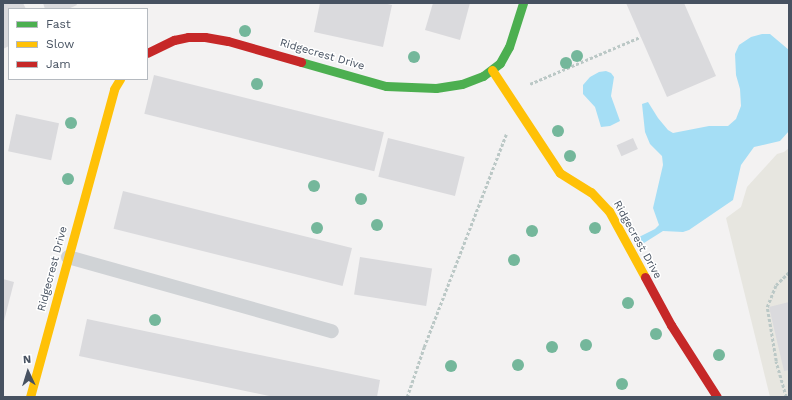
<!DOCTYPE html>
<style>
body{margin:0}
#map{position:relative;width:792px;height:400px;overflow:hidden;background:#f3f2f2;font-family:"Work Sans",sans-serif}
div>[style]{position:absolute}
.commercial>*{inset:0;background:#e7e6e0}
.water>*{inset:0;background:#a5def5}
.building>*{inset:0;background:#dadadd;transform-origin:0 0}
.path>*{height:2.5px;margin-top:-1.25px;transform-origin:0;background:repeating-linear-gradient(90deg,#bbc8c6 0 3px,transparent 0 5px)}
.lane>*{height:14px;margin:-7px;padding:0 7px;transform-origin:7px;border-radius:7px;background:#d0d3d6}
.fast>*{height:9px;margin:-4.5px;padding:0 4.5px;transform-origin:4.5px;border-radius:4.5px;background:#4caf50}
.slow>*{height:9px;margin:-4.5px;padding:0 4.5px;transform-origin:4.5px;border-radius:4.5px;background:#ffc107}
.jam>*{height:9px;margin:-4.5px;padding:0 4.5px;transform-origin:4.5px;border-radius:4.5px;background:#c62828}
.trees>*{width:12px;height:12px;margin:-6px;border-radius:50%;background:#74b79b}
span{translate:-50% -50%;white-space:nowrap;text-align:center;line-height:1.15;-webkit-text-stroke:3px #fff;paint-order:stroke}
.street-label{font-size:11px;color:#475261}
.frame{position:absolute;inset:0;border:4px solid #475261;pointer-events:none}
.legend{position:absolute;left:8px;top:8px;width:140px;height:72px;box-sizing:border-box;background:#fff;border:1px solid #b5bac0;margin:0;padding:5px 7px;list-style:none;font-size:12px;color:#475261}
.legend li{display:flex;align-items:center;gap:8px;height:20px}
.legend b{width:20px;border:1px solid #b5bac0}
.north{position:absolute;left:8px;top:352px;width:40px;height:40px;-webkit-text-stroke:3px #fff;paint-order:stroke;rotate:356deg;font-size:11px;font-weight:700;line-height:16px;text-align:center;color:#475261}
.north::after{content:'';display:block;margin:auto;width:14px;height:18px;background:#475261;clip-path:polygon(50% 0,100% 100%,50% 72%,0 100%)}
</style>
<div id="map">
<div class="commercial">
<div style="clip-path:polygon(789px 148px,789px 397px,770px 397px,726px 218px,741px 207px,747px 187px,777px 154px,784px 152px)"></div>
</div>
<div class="water">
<div style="clip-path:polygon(762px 34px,770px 34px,789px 50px,789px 131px,780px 141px,754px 147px,741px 165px,733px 200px,689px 230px,683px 232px,663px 231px,644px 243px,639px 244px,637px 238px,655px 229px,659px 225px,653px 208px,663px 165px,662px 156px,650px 144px,645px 132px,642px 104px,648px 102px,658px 118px,668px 130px,673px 133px,709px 126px,728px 126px,736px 119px,741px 106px,740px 89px,736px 75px,735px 54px,739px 45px,751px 37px)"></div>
<div style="clip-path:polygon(606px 71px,611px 73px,614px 77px,611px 96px,620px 121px,610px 126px,601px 127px,595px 107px,583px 94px,583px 85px,590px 77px,599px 72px)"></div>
</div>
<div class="building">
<div style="clip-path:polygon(3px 3px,23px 3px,26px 9px,9px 9px,9px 46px,3px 49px)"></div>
<div style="clip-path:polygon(43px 3px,76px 3px,77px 5px,68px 9px,45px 9px)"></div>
<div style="clip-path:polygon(320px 3px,383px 3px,392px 5px,383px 47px,314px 32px)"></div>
<div style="clip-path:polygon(433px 3px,470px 3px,460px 40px,425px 30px)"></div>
<div style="clip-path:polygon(626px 3px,684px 3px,716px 76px,667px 97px)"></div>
<div style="left:154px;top:75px;width:237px;height:40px;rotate:14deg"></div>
<div style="left:16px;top:114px;width:44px;height:38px;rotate:12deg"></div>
<div style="left:388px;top:138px;width:79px;height:40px;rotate:14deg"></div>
<div style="left:633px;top:138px;width:12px;height:18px;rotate:66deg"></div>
<div style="left:123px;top:191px;width:236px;height:39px;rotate:14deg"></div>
<div style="left:360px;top:257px;width:73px;height:38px;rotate:9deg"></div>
<div style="clip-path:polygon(3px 279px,14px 282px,4px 321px,3px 321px)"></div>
<div style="clip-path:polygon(789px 302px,789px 370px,784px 371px,769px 307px)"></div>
<div style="clip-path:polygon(87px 319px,380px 380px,377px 397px,274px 397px,79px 356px)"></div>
</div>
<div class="path">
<div style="left:530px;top:84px;width:120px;rotate:-23.1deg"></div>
<div style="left:407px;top:397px;width:53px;rotate:-71.2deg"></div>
<div style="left:424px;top:347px;width:228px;rotate:-68.9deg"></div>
<div style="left:786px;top:397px;width:37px;rotate:-106deg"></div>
<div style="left:776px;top:361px;width:55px;rotate:-99.5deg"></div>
<div style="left:767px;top:307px;width:24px;rotate:-68deg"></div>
<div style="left:776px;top:285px;width:18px;rotate:-45deg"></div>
</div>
<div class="lane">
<div style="left:68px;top:257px;width:274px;rotate:15.7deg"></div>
</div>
<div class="fast">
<div style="left:301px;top:62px;width:88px;rotate:15.8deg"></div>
<div style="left:386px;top:86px;width:50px;rotate:2.3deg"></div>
<div style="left:436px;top:88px;width:26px;rotate:-9deg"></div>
<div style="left:462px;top:84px;width:22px;rotate:-21deg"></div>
<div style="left:483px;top:76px;width:21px;rotate:-37deg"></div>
<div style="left:500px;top:63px;width:18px;rotate:-61deg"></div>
<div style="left:509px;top:47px;width:46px;rotate:-72.3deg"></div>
</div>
<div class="slow">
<div style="left:492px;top:70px;width:123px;rotate:56.6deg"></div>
<div style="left:560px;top:173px;width:36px;rotate:32deg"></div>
<div style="left:591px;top:192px;width:26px;rotate:47deg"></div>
<div style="left:609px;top:211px;width:75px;rotate:61.4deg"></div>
<div style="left:30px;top:397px;width:319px;rotate:-74.7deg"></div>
<div style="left:114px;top:89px;width:12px;rotate:-59deg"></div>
</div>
<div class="jam">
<div style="left:147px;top:53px;width:30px;rotate:-26deg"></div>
<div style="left:174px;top:40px;width:14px;rotate:-12deg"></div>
<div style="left:188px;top:37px;width:17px"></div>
<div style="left:205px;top:37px;width:23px;rotate:10deg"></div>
<div style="left:228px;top:41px;width:76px;rotate:16deg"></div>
<div style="left:645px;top:277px;width:55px;rotate:61.6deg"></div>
<div style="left:671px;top:325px;width:85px;rotate:57.4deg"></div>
</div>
<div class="trees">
<div style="left:245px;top:31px"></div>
<div style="left:577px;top:56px"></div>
<div style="left:414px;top:57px"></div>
<div style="left:566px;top:63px"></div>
<div style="left:257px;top:84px"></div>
<div style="left:71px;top:123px"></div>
<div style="left:558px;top:131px"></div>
<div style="left:570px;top:156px"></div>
<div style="left:68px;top:179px"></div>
<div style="left:314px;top:186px"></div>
<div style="left:361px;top:199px"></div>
<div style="left:377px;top:225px"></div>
<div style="left:317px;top:228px"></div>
<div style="left:595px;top:228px"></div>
<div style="left:532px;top:231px"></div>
<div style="left:514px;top:260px"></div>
<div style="left:628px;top:303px"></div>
<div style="left:155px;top:320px"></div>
<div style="left:656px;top:334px"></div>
<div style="left:586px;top:345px"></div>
<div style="left:552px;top:347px"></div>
<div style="left:719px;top:355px"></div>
<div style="left:518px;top:365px"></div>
<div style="left:451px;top:366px"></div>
<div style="left:622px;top:384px"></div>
</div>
<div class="street-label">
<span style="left:322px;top:55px;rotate:16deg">Ridgecrest Drive</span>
<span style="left:637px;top:240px;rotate:61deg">Ridgecrest Drive</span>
<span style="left:53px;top:269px;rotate:-75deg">Ridgecrest Drive</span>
</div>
<div class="frame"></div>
<ul class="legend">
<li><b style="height:5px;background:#4caf50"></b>Fast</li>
<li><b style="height:5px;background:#ffc107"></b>Slow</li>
<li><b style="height:5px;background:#c62828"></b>Jam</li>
</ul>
<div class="north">N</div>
</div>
